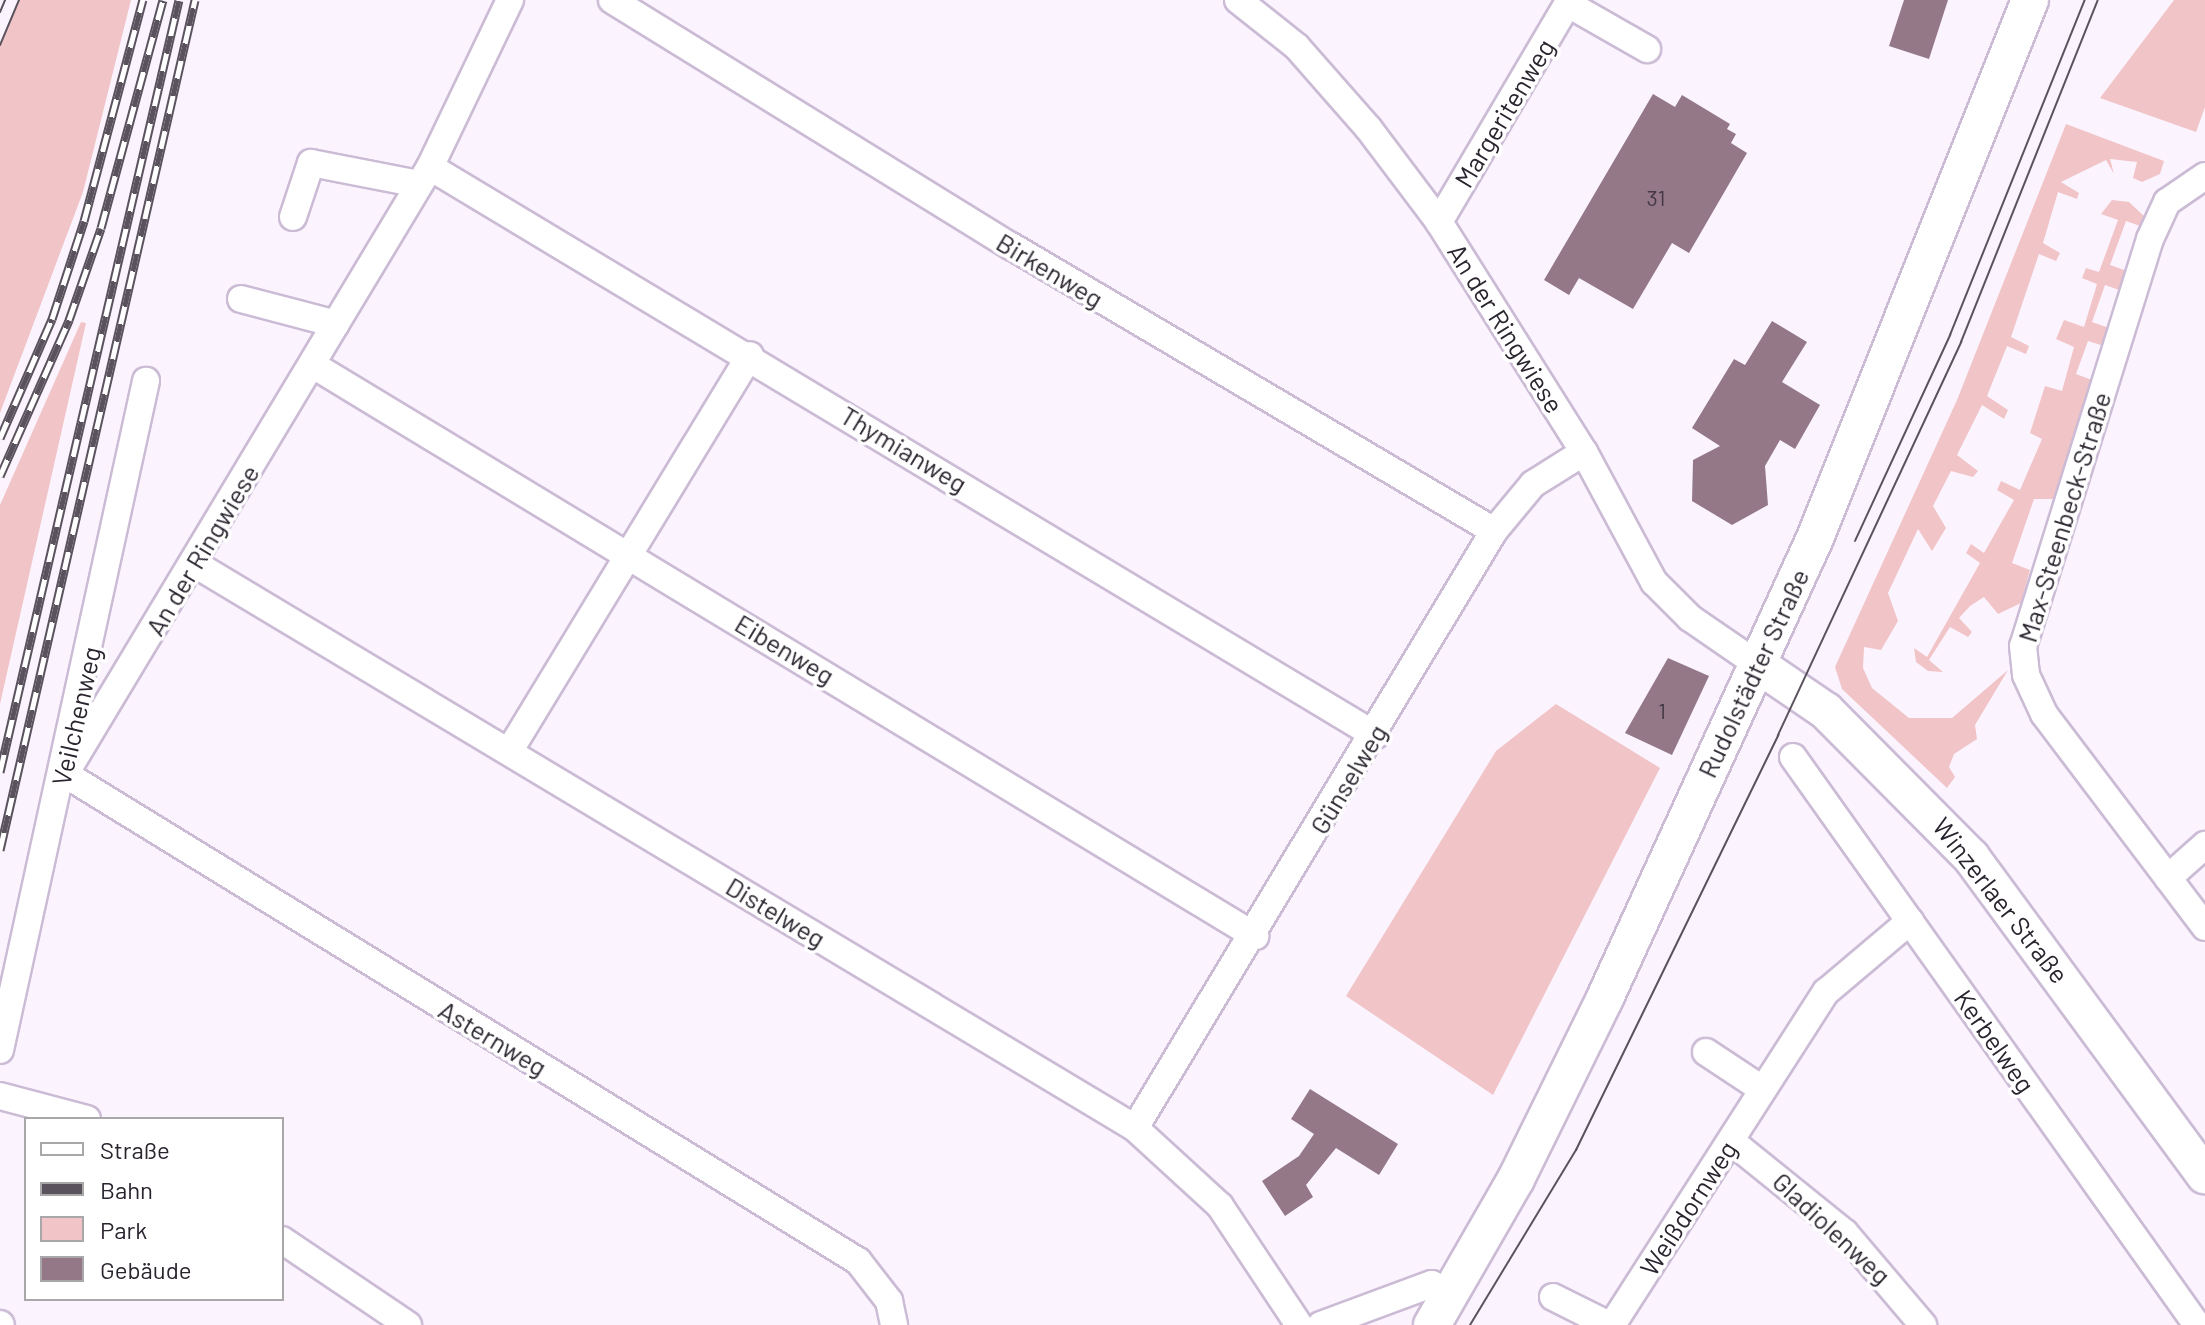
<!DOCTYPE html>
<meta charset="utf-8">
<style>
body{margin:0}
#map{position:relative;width:2205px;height:1325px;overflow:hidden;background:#fbf4ff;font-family:Barlow,sans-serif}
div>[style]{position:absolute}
.green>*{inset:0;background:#f1c4c7}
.building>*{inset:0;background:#947888}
.roads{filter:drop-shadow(2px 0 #cbbbd5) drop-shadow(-2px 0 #cbbbd5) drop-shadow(0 2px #cbbbd5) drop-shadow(0 -2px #cbbbd5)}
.street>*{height:26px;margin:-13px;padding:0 13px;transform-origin:13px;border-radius:13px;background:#fff}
.secondary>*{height:36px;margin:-18px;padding:0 18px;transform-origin:18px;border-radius:18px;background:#fff}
.tram>*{height:2px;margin:-1px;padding:0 1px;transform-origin:1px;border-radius:1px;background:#5a535e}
.rail>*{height:9px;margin-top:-4.5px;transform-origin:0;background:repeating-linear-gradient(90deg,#fff 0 18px,#5a535e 0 36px);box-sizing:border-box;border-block:2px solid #5a535e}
span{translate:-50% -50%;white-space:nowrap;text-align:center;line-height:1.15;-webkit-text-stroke:7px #fff;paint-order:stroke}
.number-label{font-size:22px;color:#443944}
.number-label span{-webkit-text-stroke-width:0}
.street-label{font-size:26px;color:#2a242e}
.legend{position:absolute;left:24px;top:1117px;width:260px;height:184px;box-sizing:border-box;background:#fff;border:2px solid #aaa7ab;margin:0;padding:10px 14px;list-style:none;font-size:24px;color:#2a242e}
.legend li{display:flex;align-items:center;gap:16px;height:40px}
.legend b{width:40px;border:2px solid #aaa7ab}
</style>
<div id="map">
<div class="green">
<div style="clip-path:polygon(19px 0,131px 0,83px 192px,0 413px,0 45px)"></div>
<div style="clip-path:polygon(2174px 0,2205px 0,2205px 107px,2196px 132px,2100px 98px)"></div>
<div style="clip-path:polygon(2066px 124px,2164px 161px,2160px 174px,2142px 182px,2133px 178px,2137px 162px,2110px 159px,2114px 174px,2106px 160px,2061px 182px,2079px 193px,2077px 199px,2058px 192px,2043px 243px,2060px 253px,2056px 261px,2039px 254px,2011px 337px,2029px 346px,2026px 354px,2007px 346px,1987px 396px,2008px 410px,2004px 419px,1982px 405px,1957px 455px,1978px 471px,1973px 477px,1951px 471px,1933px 506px,1946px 528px,1932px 551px,1918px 529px,1888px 593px,1898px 621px,1881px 650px,1864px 647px,1863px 668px,1872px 688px,1909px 718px,1952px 718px,2008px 670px,1975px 725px,1977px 739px,1954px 754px,1949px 767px,1955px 777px,1947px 788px,1842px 689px,1835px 667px,1957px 400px)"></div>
<div style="clip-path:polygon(2112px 200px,2129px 202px,2146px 218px,2143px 227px,2126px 221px,2110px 265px,2127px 271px,2122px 291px,2105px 285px,2092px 322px,2109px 328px,2104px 346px,2088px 341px,2076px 374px,2092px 380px,2054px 499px,2034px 499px,2012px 563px,2030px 570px,2021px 603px,1998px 614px,1984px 597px,1970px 606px,1959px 618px,1972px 632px,1968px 637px,1950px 627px,1929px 660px,1943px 672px,1928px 671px,1916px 662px,1914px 648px,1927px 657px,1980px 563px,1966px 553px,1971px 544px,1984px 553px,2014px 500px,1997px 490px,2001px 481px,2020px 490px,2042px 439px,2030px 433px,2045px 386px,2062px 391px,2074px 347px,2056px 339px,2064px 320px,2084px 327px,2097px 284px,2082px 278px,2086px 268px,2099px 272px,2118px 220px,2101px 214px)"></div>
<div style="clip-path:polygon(81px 322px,86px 323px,0 704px,0 505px)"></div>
<div style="clip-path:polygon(1556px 704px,1660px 768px,1493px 1095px,1346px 996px,1496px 751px)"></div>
</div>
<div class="building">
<div style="clip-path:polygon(1904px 0,1948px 0,1929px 59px,1889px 46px)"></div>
<div style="clip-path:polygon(1653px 94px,1675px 107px,1682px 95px,1730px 124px,1727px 129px,1736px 134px,1731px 143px,1747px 153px,1689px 253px,1672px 243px,1633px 309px,1579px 278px,1569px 295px,1544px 280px)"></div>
<div style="clip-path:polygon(1772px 321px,1807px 342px,1782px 382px,1820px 405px,1795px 449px,1780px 440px,1765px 466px,1768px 505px,1732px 525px,1692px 501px,1693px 460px,1720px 446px,1692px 428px,1734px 359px,1745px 365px)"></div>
<div style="clip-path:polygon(1668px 658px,1709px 676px,1672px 755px,1625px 733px)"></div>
<div style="clip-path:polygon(1310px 1089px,1398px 1144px,1379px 1175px,1336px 1148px,1306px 1185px,1313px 1197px,1285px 1216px,1262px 1181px,1299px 1156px,1314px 1134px,1291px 1119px)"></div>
</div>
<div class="roads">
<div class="street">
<div style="left:510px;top:0;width:185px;rotate:115.6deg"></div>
<div style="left:430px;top:167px;width:708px;rotate:121.02deg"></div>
<div style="left:65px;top:774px;width:931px;rotate:31.56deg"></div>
<div style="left:858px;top:1261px;width:51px;rotate:52.2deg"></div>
<div style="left:889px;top:1301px;width:25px;rotate:78deg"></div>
<div style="left:612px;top:0;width:469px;rotate:31.7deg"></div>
<div style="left:1011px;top:246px;width:561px;rotate:30.54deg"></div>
<div style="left:1238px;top:0;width:75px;rotate:38.5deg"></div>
<div style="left:1297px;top:47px;width:109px;rotate:48.7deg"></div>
<div style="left:1369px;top:129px;width:116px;rotate:53deg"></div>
<div style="left:1439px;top:222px;width:272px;rotate:57.8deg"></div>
<div style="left:1584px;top:452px;width:148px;rotate:61.7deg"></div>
<div style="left:1654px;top:582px;width:51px;rotate:45deg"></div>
<div style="left:1690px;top:618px;width:81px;rotate:34.5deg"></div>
<div style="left:1568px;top:4px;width:91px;rotate:29.7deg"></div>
<div style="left:430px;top:167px;width:1103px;rotate:31.01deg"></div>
<div style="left:2205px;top:176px;width:46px;rotate:145.6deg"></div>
<div style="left:2167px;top:202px;width:41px;rotate:114.7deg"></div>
<div style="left:2150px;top:239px;width:426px;rotate:107.3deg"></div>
<div style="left:2023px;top:646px;width:29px;rotate:84deg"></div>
<div style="left:2026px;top:675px;width:43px;rotate:65.2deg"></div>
<div style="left:2044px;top:714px;width:267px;rotate:52.9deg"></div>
<div style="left:293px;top:217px;width:57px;rotate:-71.6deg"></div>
<div style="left:311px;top:163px;width:110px;rotate:11deg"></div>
<div style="left:1439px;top:222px;width:258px;rotate:-59.5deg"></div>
<div style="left:241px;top:299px;width:98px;rotate:14.7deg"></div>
<div style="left:313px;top:365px;width:1102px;rotate:31.22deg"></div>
<div style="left:195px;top:564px;width:1096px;rotate:30.96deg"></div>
<div style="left:1135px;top:1128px;width:115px;rotate:42.5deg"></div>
<div style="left:1220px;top:1206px;width:143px;rotate:56.4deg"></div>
<div style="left:510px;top:750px;width:462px;rotate:-58.7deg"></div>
<div style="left:1793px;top:757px;width:697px;rotate:54.58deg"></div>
<div style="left:2168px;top:878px;width:50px;rotate:-41.7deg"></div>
<div style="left:0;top:1050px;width:685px;rotate:-77.69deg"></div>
<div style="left:1706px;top:1052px;width:67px;rotate:33.5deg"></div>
<div style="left:0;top:1096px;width:90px;rotate:14.8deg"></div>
<div style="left:1135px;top:1128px;width:697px;rotate:-58.98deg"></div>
<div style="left:1494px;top:531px;width:61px;rotate:-50.3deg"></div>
<div style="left:1533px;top:484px;width:60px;rotate:-32.1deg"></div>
<div style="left:1731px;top:1141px;width:146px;rotate:38.9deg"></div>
<div style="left:1845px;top:1233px;width:121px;rotate:49.7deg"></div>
<div style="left:282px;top:1240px;width:152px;rotate:34deg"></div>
<div style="left:1553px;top:1297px;width:63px;rotate:26.6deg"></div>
<div style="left:0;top:1324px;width:1px;rotate:45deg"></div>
<div style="left:1321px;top:1325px;width:118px;rotate:-20.3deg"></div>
<div style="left:1432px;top:1284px;width:22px;rotate:34deg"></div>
<div style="left:1612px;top:1325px;width:396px;rotate:-57.3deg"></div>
<div style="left:1826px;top:992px;width:110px;rotate:-40.2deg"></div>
</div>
<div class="secondary">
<div style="left:1757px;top:664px;width:83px;rotate:34.3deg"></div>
<div style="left:1826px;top:711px;width:206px;rotate:45.2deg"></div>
<div style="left:1971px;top:857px;width:395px;rotate:53.7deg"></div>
<div style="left:1432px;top:1325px;width:168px;rotate:-60.1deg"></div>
<div style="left:1516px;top:1179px;width:202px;rotate:-63.8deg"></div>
<div style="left:1605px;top:998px;width:506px;rotate:-65.46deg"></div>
<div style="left:1815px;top:538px;width:579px;rotate:-68.22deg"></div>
</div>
</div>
<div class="tram">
<div style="left:0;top:12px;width:13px;rotate:-67deg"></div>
<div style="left:0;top:45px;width:49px;rotate:-67.1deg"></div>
<div style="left:1855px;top:541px;width:227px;rotate:-65.2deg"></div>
<div style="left:1950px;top:335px;width:361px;rotate:-68.1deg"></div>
<div style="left:1470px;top:1325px;width:205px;rotate:-58.8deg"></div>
<div style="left:1576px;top:1150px;width:462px;rotate:-64deg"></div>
<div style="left:1778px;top:735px;width:434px;rotate:-65deg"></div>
<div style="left:1961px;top:342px;width:368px;rotate:-68.2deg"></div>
</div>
<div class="rail">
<div style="left:0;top:438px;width:130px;rotate:-66.4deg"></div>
<div style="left:52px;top:319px;width:103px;rotate:-71.9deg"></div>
<div style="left:84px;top:221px;width:229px;rotate:-75.1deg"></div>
<div style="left:0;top:476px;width:171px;rotate:-66.1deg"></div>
<div style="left:69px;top:320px;width:97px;rotate:-70.8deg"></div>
<div style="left:101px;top:228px;width:236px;rotate:-74.8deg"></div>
<div style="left:0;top:772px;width:792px;rotate:-76.95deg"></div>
<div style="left:0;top:850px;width:872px;rotate:-77.08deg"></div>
</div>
<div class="number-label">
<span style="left:1656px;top:198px">31</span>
<span style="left:1662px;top:711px">1</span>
</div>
<div class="street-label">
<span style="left:1504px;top:113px;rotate:-59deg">Margeritenweg</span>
<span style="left:1050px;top:270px;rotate:31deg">Birkenweg</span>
<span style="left:1506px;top:328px;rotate:58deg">An der Ringwiese</span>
<span style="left:904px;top:449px;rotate:31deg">Thymianweg</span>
<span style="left:2064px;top:517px;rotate:-73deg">Max-Steenbeck-Straße</span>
<span style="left:202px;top:550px;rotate:-59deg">An der Ringwiese</span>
<span style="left:785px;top:649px;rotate:31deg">Eibenweg</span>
<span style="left:1753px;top:673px;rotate:-65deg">Rudolstädter Straße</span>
<span style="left:76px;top:716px;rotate:-77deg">Veilchenweg</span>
<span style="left:1348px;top:779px;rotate:-59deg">Günselweg</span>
<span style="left:2001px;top:900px;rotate:52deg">Winzerlaer Straße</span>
<span style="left:776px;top:912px;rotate:31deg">Distelweg</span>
<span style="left:493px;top:1038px;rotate:31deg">Asternweg</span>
<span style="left:1995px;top:1041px;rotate:55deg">Kerbelweg</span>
<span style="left:1688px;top:1208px;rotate:-57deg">Weißdornweg</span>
<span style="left:1832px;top:1228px;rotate:43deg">Gladiolenweg</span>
</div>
<ul class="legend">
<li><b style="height:10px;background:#fff"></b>Straße</li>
<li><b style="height:10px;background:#5a535e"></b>Bahn</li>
<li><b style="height:22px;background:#f1c4c7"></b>Park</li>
<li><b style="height:22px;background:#947888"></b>Gebäude</li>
</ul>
</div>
